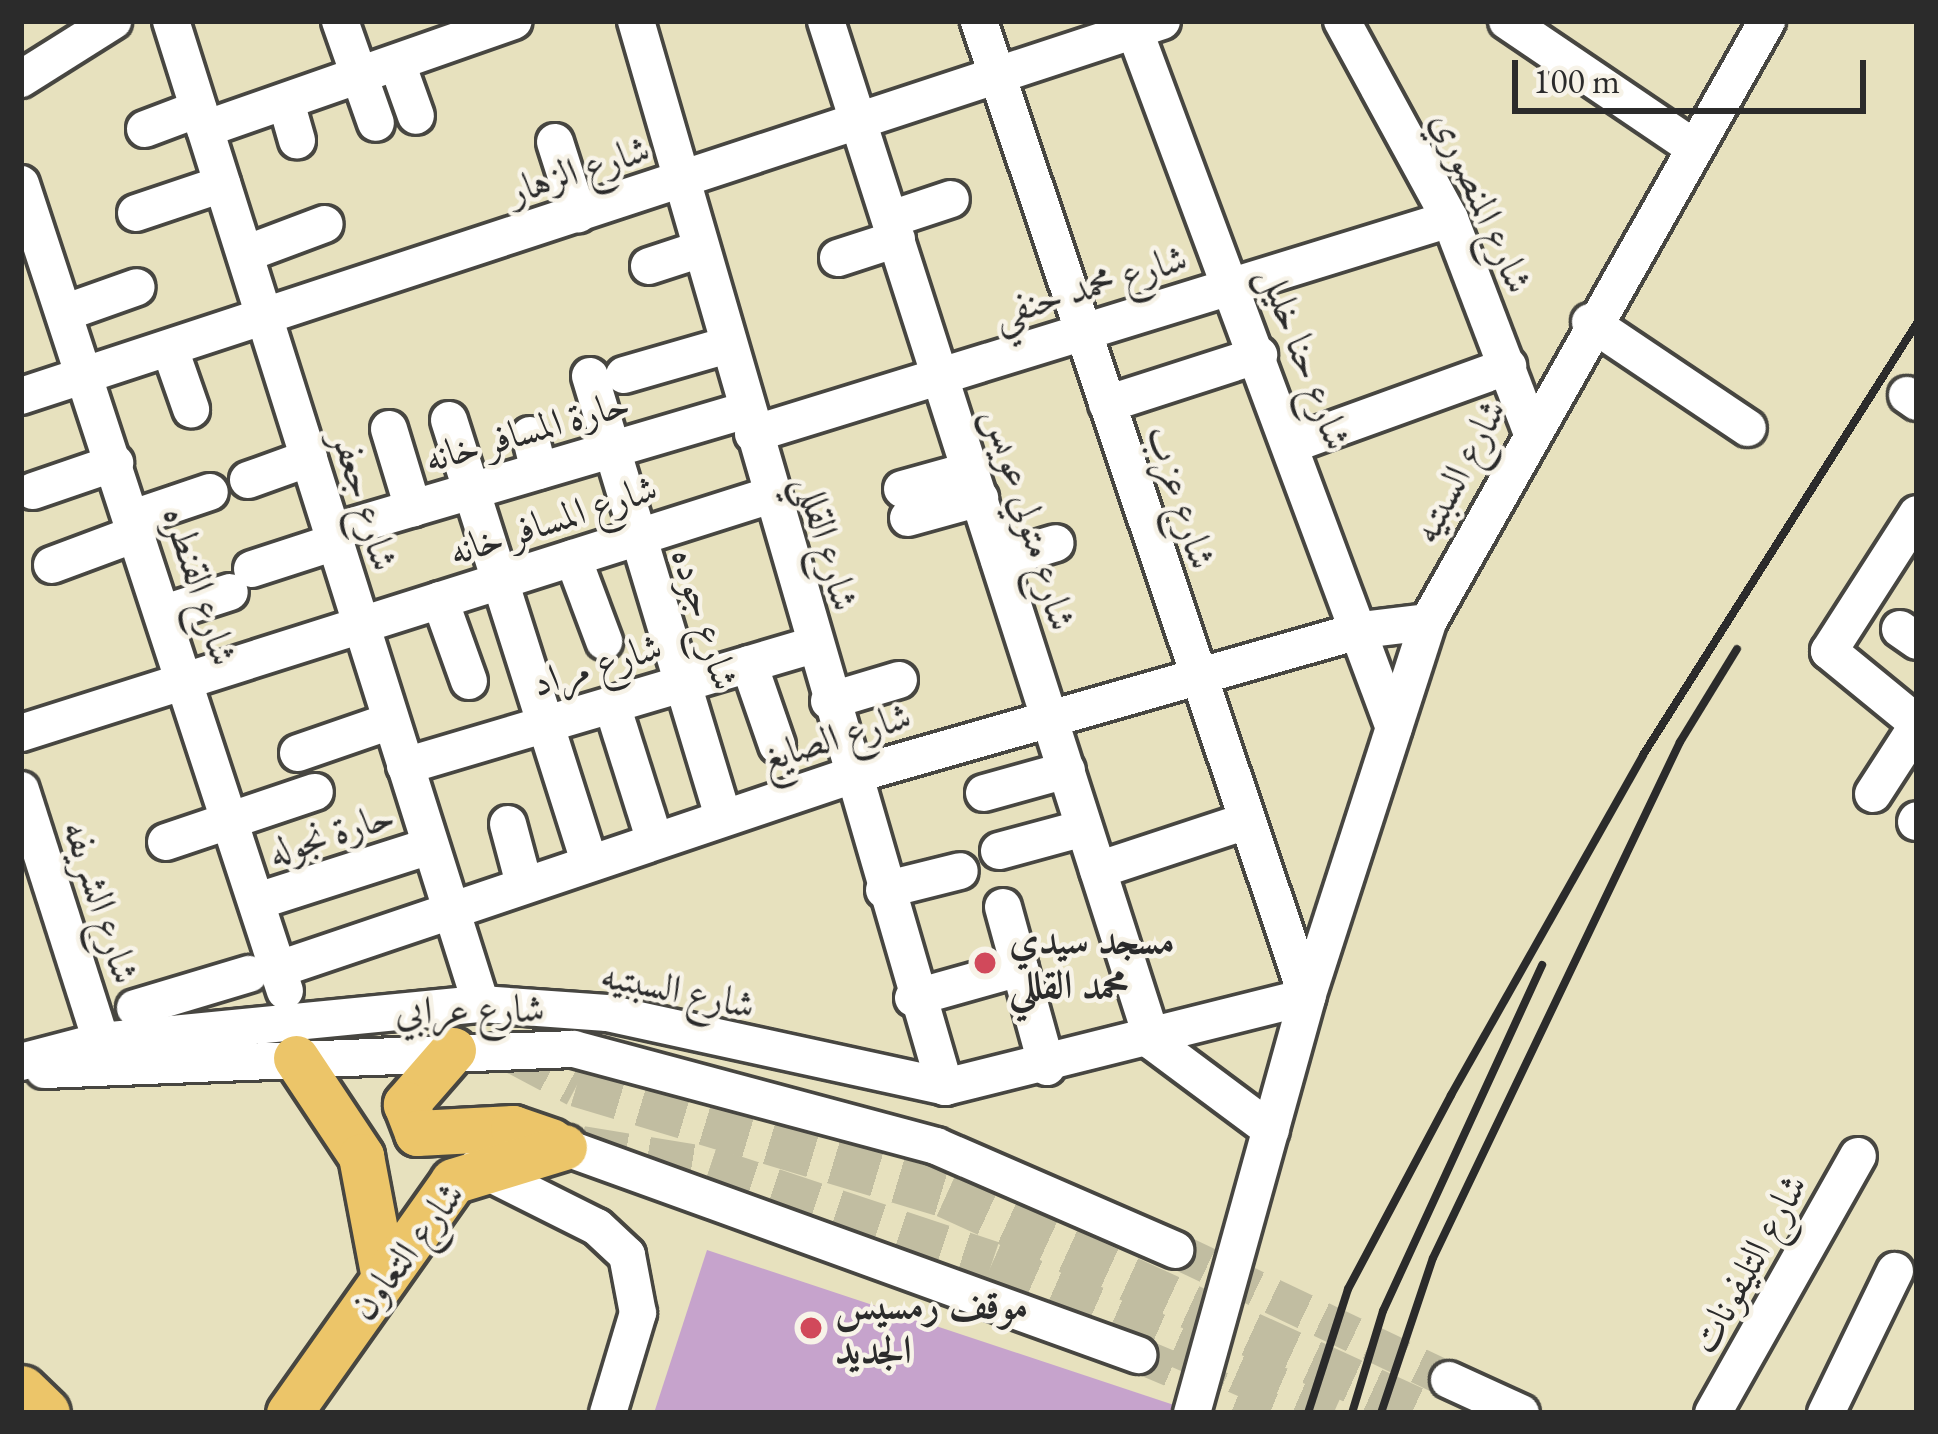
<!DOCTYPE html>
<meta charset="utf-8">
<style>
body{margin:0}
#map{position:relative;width:1938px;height:1434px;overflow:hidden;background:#e7e1be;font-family:"EB Garamond",Amiri,serif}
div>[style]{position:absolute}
.building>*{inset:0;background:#c6a3cc}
.minor-tunnel>*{height:36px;margin-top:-18px;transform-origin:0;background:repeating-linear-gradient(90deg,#c1bda1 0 36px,transparent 0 54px)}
.major-tunnel>*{height:45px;margin-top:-22.5px;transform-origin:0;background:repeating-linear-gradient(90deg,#c1bda1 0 45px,transparent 0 67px)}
.roads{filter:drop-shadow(3px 0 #474641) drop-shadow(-3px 0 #474641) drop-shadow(0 3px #474641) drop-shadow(0 -3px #474641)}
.minor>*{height:36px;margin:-18px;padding:0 18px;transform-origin:18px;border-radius:18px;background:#fff}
.major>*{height:45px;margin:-22.5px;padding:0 22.5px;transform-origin:22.5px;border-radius:22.5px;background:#ecc569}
.highway>*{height:51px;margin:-25.5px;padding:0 25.5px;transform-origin:25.5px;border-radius:25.5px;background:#ecc569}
.rail>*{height:8px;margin:-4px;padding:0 4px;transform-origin:4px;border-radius:4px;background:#2b2b2b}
.dots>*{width:33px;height:33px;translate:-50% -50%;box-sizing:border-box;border:6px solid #f7f3e8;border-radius:50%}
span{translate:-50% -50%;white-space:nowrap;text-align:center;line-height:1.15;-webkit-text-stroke:9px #f7f3e8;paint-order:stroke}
.street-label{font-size:39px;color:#2b2b2b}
.poi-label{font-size:39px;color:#2b2b2b;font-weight:700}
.left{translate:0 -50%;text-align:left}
.frame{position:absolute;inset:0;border:24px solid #2b2b2b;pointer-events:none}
.scale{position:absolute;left:1512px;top:60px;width:354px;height:54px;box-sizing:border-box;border:6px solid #2b2b2b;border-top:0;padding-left:15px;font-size:36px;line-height:42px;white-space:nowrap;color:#2b2b2b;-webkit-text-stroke:9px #f7f3e8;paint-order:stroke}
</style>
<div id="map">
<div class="building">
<div style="clip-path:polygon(707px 1250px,1174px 1405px,1172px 1413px,654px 1413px)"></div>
</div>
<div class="minor-tunnel">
<div style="left:1175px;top:1250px;width:303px;rotate:25.4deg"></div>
<div style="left:1138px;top:1355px;width:150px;rotate:22.8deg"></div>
</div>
<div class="major-tunnel">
<div style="left:511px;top:1049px;width:75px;rotate:27.9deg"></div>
<div style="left:577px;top:1084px;width:385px;rotate:16.7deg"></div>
<div style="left:946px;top:1195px;width:525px;rotate:24.52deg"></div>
<div style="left:581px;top:1148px;width:130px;rotate:9.3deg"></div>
<div style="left:709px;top:1169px;width:298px;rotate:18.4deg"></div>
<div style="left:992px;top:1263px;width:373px;rotate:23.7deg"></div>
</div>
<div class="roads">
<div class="minor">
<div style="left:171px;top:21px;width:1031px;rotate:72.5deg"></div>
<div style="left:340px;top:21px;width:108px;rotate:70.6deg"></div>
<div style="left:636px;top:21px;width:1110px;rotate:73.83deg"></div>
<div style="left:826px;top:21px;width:1072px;rotate:72.24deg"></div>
<div style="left:1153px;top:1042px;width:147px;rotate:36.7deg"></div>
<div style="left:1131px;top:21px;width:754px;rotate:69.6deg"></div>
<div style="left:1342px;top:21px;width:226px;rotate:61.4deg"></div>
<div style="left:1450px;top:219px;width:222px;rotate:69.1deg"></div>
<div style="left:1507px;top:21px;width:225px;rotate:34.1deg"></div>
<div style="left:397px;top:63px;width:56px;rotate:70.3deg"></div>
<div style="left:21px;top:79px;width:109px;rotate:-32.2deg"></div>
<div style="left:286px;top:102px;width:40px;rotate:74deg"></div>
<div style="left:145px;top:129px;width:57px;rotate:-20.7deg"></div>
<div style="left:205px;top:129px;width:327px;rotate:-19.3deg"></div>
<div style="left:555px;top:142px;width:76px;rotate:72.3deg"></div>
<div style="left:21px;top:184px;width:849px;rotate:71.89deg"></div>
<div style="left:136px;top:213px;width:91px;rotate:-18.6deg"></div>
<div style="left:891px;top:219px;width:63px;rotate:-18.4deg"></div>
<div style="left:245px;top:254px;width:85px;rotate:-20.6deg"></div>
<div style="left:838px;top:258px;width:62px;rotate:-17.9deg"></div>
<div style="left:649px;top:266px;width:55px;rotate:-18.1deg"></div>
<div style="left:64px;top:313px;width:77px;rotate:-19.6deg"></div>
<div style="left:1590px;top:322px;width:190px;rotate:33.9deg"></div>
<div style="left:170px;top:349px;width:64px;rotate:70.7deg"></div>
<div style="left:624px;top:375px;width:108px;rotate:-16.1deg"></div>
<div style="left:590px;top:376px;width:461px;rotate:73.2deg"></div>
<div style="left:1907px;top:395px;width:12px;rotate:35deg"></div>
<div style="left:21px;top:396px;width:1201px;rotate:-18.19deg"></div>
<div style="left:1107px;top:404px;width:160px;rotate:-17.9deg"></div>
<div style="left:449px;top:420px;width:460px;rotate:72.4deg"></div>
<div style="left:389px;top:429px;width:83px;rotate:73.1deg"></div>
<div style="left:753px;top:434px;width:729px;rotate:-17.14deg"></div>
<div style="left:530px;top:435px;width:37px;rotate:76deg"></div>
<div style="left:1293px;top:444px;width:229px;rotate:-19.9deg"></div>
<div style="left:248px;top:480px;width:65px;rotate:-19.8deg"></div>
<div style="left:902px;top:489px;width:72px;rotate:-15.4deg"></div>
<div style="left:33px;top:491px;width:87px;rotate:-18.9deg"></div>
<div style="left:1917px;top:514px;width:163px;rotate:122.7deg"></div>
<div style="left:1829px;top:651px;width:114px;rotate:39.3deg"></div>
<div style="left:133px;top:518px;width:81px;rotate:-18.7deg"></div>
<div style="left:908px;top:518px;width:75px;rotate:-15.5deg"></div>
<div style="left:332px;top:532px;width:432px;rotate:-16.4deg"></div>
<div style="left:573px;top:558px;width:89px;rotate:69.5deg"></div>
<div style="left:999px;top:560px;width:59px;rotate:-16.6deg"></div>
<div style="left:52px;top:565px;width:92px;rotate:-20.4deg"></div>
<div style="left:252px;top:569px;width:87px;rotate:-18deg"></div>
<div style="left:440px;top:600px;width:86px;rotate:70.3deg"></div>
<div style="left:165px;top:613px;width:68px;rotate:-17.9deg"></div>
<div style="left:1900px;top:629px;width:21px;rotate:35deg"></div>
<div style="left:749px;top:664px;width:86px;rotate:70.9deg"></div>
<div style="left:829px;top:701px;width:73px;rotate:-16.7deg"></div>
<div style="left:612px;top:705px;width:139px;rotate:72.5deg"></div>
<div style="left:21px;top:733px;width:784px;rotate:-17.6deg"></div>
<div style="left:298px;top:753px;width:98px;rotate:-19deg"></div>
<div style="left:405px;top:766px;width:426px;rotate:-16.5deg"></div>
<div style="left:21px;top:790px;width:263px;rotate:72.3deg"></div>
<div style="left:984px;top:793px;width:86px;rotate:-15.5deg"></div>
<div style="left:1873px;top:794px;width:81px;rotate:-57.1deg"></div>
<div style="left:1916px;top:822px;width:2px;rotate:-63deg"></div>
<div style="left:508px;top:824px;width:58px;rotate:75deg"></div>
<div style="left:166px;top:842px;width:157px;rotate:-18.6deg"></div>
<div style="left:999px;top:851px;width:88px;rotate:-15.1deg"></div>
<div style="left:1098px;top:870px;width:153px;rotate:-18.3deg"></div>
<div style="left:884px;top:890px;width:78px;rotate:-14deg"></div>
<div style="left:258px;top:901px;width:181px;rotate:-17.7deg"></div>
<div style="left:1003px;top:907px;width:166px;rotate:74.6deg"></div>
<div style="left:279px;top:969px;width:603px;rotate:-18.68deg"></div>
<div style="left:850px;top:776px;width:532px;rotate:-15.92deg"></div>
<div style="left:1362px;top:630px;width:66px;rotate:-6.9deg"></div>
<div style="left:913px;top:998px;width:111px;rotate:-15.7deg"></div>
<div style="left:135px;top:1008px;width:119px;rotate:-16.6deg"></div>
<div style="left:21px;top:1062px;width:83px;rotate:-14.7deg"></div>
<div style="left:101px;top:1041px;width:382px;rotate:-5.6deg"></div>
<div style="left:481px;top:1004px;width:126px;rotate:4.1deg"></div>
<div style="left:607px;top:1013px;width:346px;rotate:12.3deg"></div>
<div style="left:945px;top:1087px;width:373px;rotate:-14deg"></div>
<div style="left:1307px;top:997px;width:1030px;rotate:-108.58deg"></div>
<div style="left:44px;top:1070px;width:530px;rotate:-2.27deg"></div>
<div style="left:574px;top:1049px;width:375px;rotate:15deg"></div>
<div style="left:936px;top:1146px;width:261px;rotate:23.5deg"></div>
<div style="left:564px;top:1147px;width:611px;rotate:19.92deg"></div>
<div style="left:477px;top:1167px;width:134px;rotate:26.6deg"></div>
<div style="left:597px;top:1227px;width:41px;rotate:43deg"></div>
<div style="left:627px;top:1255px;width:59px;rotate:79.3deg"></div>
<div style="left:638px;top:1313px;width:104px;rotate:106.7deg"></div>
<div style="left:1449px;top:1380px;width:79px;rotate:24.6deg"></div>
<div style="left:1192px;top:1413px;width:432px;rotate:-74.5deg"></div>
<div style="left:1307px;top:997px;width:394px;rotate:-72.1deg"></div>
<div style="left:1428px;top:622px;width:690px;rotate:-60.57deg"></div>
<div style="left:1713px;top:1413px;width:295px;rotate:-60.6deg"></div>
<div style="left:1826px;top:1413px;width:158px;rotate:-64.1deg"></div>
</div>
<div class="major">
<div style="left:453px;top:1050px;width:72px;rotate:131deg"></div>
<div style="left:406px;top:1104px;width:31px;rotate:69deg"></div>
<div style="left:417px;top:1133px;width:96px;rotate:-3deg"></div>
<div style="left:513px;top:1128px;width:40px;rotate:18.9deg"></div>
<div style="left:296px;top:1058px;width:118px;rotate:56.4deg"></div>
<div style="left:361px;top:1156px;width:124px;rotate:79.3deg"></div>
<div style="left:289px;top:1413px;width:284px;rotate:-54.7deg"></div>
<div style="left:453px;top:1181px;width:116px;rotate:-17deg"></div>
</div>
<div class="highway">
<div style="left:21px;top:1391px;width:32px;rotate:44deg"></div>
</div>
</div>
<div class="rail">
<div style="left:1308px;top:1413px;width:130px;rotate:-72.1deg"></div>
<div style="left:1348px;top:1289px;width:220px;rotate:-62deg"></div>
<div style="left:1451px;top:1095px;width:390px;rotate:-60.5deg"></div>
<div style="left:1643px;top:755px;width:512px;rotate:-57.61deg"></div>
<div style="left:1352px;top:1413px;width:107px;rotate:-73.1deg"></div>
<div style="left:1383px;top:1311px;width:381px;rotate:-65.3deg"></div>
<div style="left:1381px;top:1413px;width:163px;rotate:-71.5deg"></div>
<div style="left:1433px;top:1258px;width:572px;rotate:-64.42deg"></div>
<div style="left:1680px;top:742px;width:109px;rotate:-58.5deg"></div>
</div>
<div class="dots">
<div style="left:985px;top:963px;background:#d1495b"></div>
<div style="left:811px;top:1328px;background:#d1495b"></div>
</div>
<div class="street-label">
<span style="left:579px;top:170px;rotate:-18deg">شارع الزهار</span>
<span style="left:1482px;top:202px;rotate:66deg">شارع المنصوري</span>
<span style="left:1090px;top:286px;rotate:-17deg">شارع محمد حنفي</span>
<span style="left:1305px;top:358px;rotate:69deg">شارع حنا خليل</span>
<span style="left:527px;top:431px;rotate:-16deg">حارة المسافر خانه</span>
<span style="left:1459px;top:471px;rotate:-62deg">شارع السبتيه</span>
<span style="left:1181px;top:497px;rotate:72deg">شارع عزب</span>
<span style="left:365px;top:501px;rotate:73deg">شارع جعفر</span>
<span style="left:1030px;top:519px;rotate:73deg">شارع متولي عويس</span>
<span style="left:553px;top:520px;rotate:-18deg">شارع المسافر خانه</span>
<span style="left:827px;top:543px;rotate:74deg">شارع القللي</span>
<span style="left:200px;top:586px;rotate:72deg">شارع القنطره</span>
<span style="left:705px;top:619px;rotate:73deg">شارع جوده</span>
<span style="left:597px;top:665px;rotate:-17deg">شارع مراد</span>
<span style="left:836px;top:737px;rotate:-17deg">شارع الصايغ</span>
<span style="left:331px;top:834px;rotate:-18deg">حارة نجوله</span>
<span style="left:101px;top:902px;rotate:72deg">شارع الشريفه</span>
<span style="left:678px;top:990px;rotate:12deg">شارع السبتيه</span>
<span style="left:470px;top:1010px;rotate:-1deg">شارع عرابي</span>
<span style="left:407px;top:1251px;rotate:-53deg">شارع التعاون</span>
<span style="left:1749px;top:1264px;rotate:-61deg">شارع التليفونات</span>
</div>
<div class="poi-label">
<span class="left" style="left:1009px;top:963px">مسجد سيدي<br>محمد القللي</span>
<span class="left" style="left:835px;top:1328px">موقف رمسيس<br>الجديد</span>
</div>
<div class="frame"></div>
<div class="scale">100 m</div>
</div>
